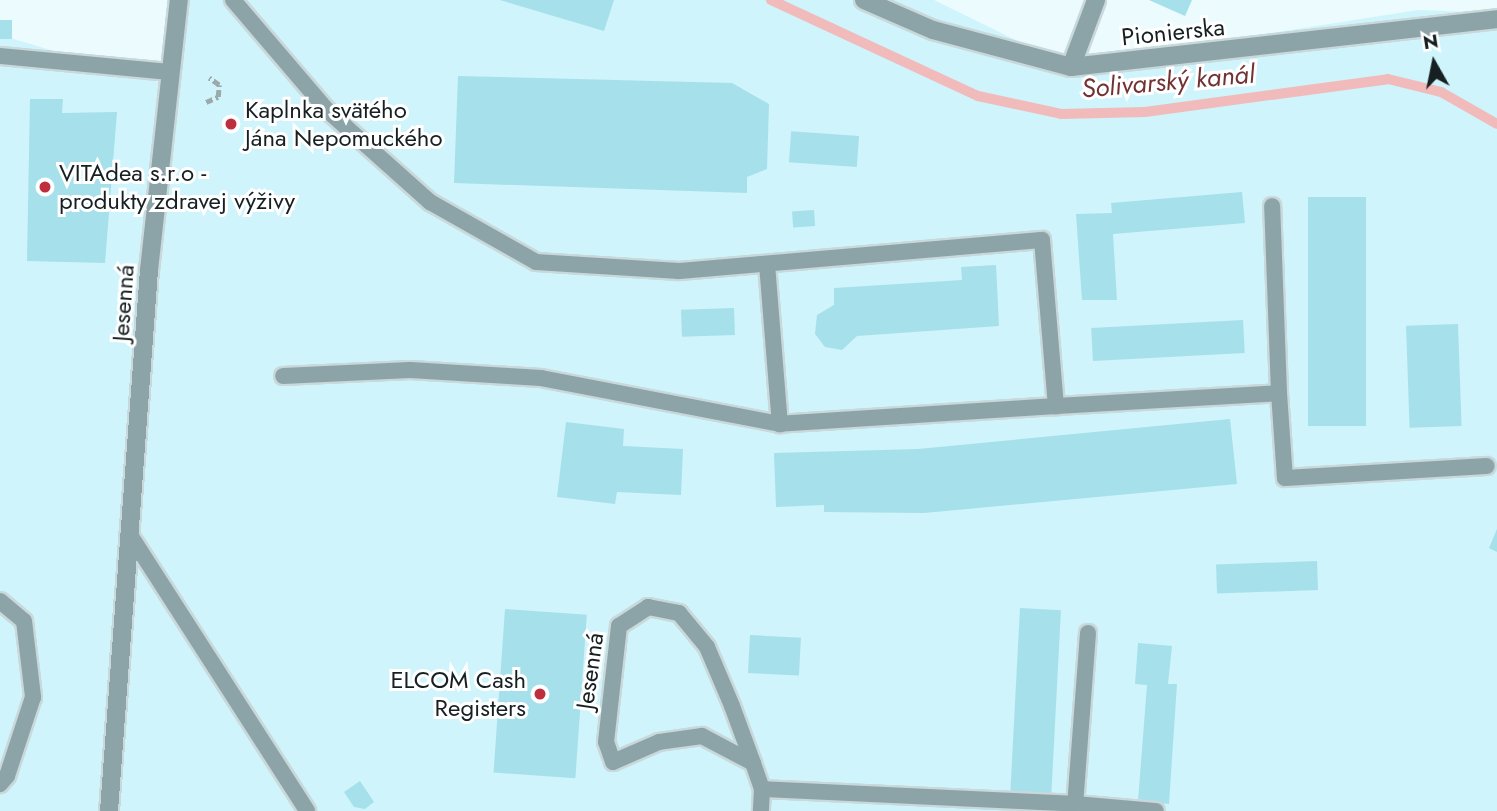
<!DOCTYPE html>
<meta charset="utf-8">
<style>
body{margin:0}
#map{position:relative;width:1497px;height:811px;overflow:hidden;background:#ebfbfe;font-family:Jost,sans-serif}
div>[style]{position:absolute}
.built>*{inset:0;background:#cff4fb}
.stream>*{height:10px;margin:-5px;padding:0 5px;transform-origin:5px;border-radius:5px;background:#f0bbba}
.building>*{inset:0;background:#a6e0eb;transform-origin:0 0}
.path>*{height:4.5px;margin-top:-2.25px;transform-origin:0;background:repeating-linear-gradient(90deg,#9caaac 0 7px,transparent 0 10.5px)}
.roads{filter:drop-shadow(2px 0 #c9d8db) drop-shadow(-2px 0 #c9d8db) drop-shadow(0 2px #c9d8db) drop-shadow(0 -2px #c9d8db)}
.lane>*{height:16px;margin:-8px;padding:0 8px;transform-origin:8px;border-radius:8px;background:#8ca4a8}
.street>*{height:18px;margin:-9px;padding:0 9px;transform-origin:9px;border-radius:9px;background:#8ca4a8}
.dots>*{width:19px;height:19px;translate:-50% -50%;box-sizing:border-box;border:4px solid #fff;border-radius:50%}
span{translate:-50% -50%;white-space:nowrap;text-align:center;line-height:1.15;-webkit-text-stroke:6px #fff;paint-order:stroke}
.street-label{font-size:24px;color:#162022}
.poi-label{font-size:24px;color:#162022}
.left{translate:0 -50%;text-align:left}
.right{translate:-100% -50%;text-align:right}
.water-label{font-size:26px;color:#723233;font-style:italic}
.north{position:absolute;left:1399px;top:28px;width:70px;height:70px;-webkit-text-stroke:5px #fff;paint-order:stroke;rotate:351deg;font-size:19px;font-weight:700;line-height:28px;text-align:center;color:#162022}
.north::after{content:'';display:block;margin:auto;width:24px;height:32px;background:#162022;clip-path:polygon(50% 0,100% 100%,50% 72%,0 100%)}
</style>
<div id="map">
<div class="built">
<div style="clip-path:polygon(175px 0,934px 0,1066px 65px,1418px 10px,1497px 13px,1497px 811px,0 811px,0 35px,159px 82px)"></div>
</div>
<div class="stream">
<div style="left:771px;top:0;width:228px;rotate:24.9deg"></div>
<div style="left:978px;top:96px;width:85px;rotate:12.2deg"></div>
<div style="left:1061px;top:114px;width:84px;rotate:-1.4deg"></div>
<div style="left:1145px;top:112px;width:245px;rotate:-7.7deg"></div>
<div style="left:1388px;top:79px;width:55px;rotate:13.8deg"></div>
<div style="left:1441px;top:92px;width:64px;rotate:29.7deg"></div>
</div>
<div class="building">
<div style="clip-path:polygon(500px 0,614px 0,604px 31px)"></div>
<div style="clip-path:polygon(1149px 0,1192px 0,1185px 16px)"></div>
<div style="left:0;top:20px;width:12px;height:19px"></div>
<div style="clip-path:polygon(458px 76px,732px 83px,769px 104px,767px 169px,747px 177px,747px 193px,454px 183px)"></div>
<div style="clip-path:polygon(30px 99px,63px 99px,62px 113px,117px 112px,105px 263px,27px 261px)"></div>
<div style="left:859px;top:136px;width:31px;height:68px;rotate:94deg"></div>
<div style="clip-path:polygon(1242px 192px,1245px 223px,1113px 234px,1117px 300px,1082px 300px,1076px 214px,1112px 213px,1111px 203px)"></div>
<div style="left:1308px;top:197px;width:58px;height:229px"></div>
<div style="left:814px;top:210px;width:16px;height:22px;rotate:86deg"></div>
<div style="clip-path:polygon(996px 265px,999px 326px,857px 336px,842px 350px,825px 347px,815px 334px,817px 315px,834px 305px,834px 288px,962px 280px,961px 267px)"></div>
<div style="left:734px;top:308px;width:27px;height:53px;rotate:88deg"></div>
<div style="left:1243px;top:320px;width:33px;height:152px;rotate:87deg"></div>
<div style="left:1458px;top:324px;width:102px;height:52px;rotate:88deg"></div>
<div style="clip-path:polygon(1230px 419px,1237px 484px,924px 513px,824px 512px,824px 505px,776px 507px,774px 453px,918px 449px)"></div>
<div style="clip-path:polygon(566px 422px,624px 429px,623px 446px,683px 449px,681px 495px,617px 492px,615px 504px,557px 497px)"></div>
<div style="clip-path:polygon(1497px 529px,1497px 552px,1489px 548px)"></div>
<div style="left:1317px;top:561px;width:29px;height:101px;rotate:88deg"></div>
<div style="left:1020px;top:608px;width:41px;height:188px;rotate:3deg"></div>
<div style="left:505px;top:609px;width:82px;height:164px;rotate:4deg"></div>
<div style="left:750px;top:635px;width:51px;height:38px;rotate:3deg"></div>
<div style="clip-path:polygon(1138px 643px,1172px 646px,1168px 684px,1177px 684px,1169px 804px,1138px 801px,1147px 685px,1135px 684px)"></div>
<div style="clip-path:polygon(360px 781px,374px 802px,365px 809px,354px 807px,344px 792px)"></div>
</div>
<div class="path">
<div style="left:206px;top:102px;width:13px;rotate:-23deg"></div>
<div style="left:218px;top:97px;width:12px;rotate:-85deg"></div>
<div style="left:219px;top:85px;width:12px;rotate:-145deg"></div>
</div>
<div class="roads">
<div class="lane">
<div style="left:233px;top:0;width:145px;rotate:49.5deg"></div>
<div style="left:327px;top:110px;width:138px;rotate:41.8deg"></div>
<div style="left:430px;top:202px;width:122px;rotate:29.5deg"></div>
<div style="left:536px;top:262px;width:143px;rotate:3.6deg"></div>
<div style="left:679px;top:271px;width:364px;rotate:-4.9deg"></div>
<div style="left:1042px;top:240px;width:167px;rotate:85.2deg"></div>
<div style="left:1056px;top:406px;width:277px;rotate:176.3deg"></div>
<div style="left:780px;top:424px;width:243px;rotate:-169.1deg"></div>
<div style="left:541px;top:378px;width:131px;rotate:-176.5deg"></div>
<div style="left:410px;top:370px;width:127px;rotate:177.3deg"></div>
<div style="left:0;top:56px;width:170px;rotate:5.4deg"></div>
<div style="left:767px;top:264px;width:161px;rotate:85.4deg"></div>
<div style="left:1279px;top:393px;width:85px;rotate:86deg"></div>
<div style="left:1285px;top:478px;width:202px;rotate:-3.4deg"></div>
<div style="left:1056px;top:406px;width:223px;rotate:-3.3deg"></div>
<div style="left:1279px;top:393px;width:187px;rotate:-92.1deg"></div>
<div style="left:132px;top:538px;width:324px;rotate:57.3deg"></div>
<div style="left:0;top:601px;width:31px;rotate:40deg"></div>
<div style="left:24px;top:621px;width:77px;rotate:83.2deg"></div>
<div style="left:33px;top:697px;width:83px;rotate:108.2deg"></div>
<div style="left:7px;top:776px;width:11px;rotate:131deg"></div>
<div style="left:1088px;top:633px;width:171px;rotate:94.3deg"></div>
<div style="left:1075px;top:804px;width:81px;rotate:4.9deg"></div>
<div style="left:753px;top:763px;width:58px;rotate:-152.1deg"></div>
<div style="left:702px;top:736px;width:43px;rotate:172.1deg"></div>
<div style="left:659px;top:742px;width:50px;rotate:156.5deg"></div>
<div style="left:613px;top:762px;width:21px;rotate:-109deg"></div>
<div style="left:606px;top:742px;width:117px;rotate:-83.6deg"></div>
<div style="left:619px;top:626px;width:35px;rotate:-33deg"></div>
<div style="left:648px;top:607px;width:32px;rotate:11deg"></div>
<div style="left:679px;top:613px;width:44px;rotate:50.5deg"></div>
<div style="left:707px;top:647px;width:64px;rotate:67deg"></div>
<div style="left:732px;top:706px;width:61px;rotate:69.8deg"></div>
<div style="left:753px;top:763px;width:28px;rotate:71deg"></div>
<div style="left:762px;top:789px;width:22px;rotate:93deg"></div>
<div style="left:762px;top:789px;width:313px;rotate:2.7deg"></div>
</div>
<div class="street">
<div style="left:864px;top:0;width:75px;rotate:23.5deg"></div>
<div style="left:933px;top:30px;width:143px;rotate:15deg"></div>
<div style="left:1071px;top:67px;width:429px;rotate:-6.4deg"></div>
<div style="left:1071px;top:67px;width:72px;rotate:-69.5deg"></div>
<div style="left:109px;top:811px;width:542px;rotate:-85.77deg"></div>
<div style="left:149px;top:270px;width:272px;rotate:-83.7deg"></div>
</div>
</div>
<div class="dots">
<div style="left:231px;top:124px;background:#bf2e3d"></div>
<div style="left:45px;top:187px;background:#bf2e3d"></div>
<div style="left:540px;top:694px;background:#bf2e3d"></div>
</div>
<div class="street-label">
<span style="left:1173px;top:32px;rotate:-6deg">Pionierska</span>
<span style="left:123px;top:303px;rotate:-86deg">Jesenná</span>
<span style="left:590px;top:671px;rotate:-82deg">Jesenná</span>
</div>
<div class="poi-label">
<span class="left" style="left:245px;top:124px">Kaplnka svätého<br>Jána Nepomuckého</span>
<span class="left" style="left:59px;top:187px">VITAdea s.r.o -<br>produkty zdravej výživy</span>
<span class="right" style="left:526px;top:694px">ELCOM Cash<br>Registers</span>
</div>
<div class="water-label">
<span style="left:1168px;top:82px;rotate:-5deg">Solivarský kanál</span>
</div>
<div class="north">N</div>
</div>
